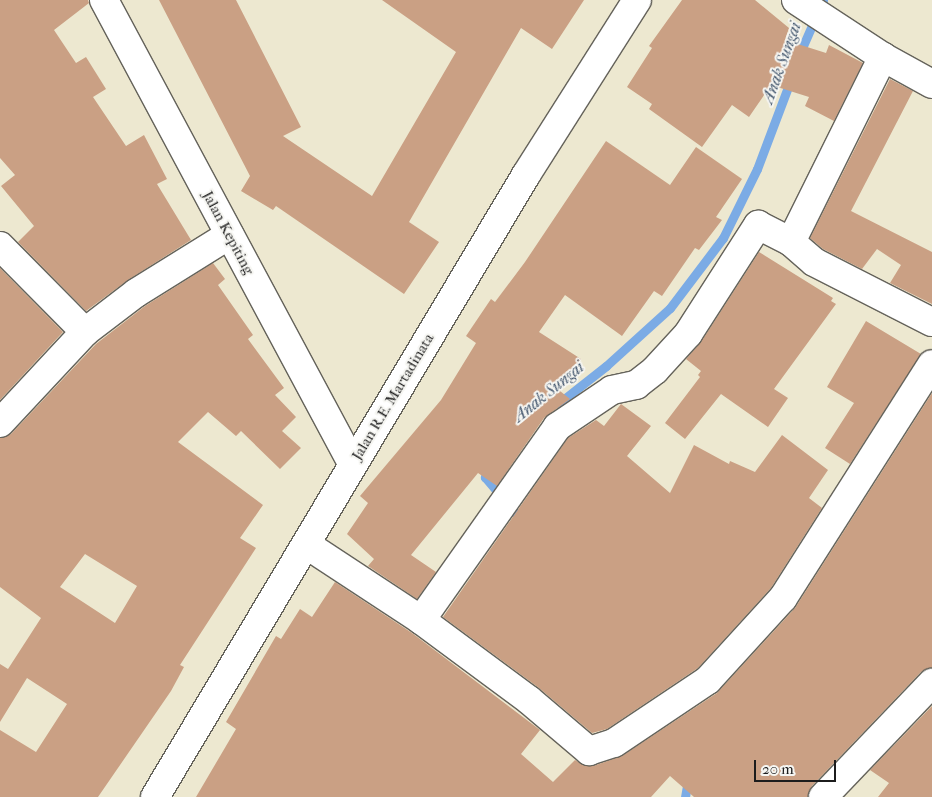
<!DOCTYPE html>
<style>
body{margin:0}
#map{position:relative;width:932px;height:797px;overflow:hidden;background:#ede8d0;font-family:"IM FELL French Canon",serif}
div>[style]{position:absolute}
.stream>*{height:9px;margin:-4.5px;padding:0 4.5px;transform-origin:4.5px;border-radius:4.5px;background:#7babe5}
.building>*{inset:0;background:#caa084}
.roads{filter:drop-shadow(1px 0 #65635b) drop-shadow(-1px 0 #65635b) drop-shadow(0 1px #65635b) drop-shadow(0 -1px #65635b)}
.street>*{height:28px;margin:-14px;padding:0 14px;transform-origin:14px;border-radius:14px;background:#fff}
.secondary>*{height:28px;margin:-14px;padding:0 14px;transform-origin:14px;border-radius:14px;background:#fff}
.highway>*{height:28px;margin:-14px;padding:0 14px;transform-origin:14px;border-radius:14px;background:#fff}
span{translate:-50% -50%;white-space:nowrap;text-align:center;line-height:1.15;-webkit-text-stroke:4px #f6f6f2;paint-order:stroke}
.street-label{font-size:15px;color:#1c1c1c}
.water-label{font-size:16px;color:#42556c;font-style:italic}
.scale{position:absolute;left:754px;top:760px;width:82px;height:22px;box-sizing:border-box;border:2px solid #1c1c1c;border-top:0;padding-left:6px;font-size:15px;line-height:18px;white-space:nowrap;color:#1c1c1c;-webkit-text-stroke:4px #f6f6f2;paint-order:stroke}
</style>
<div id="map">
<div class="stream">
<div style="left:799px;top:55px;width:60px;rotate:-66.4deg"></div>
<div style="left:559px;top:403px;width:60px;rotate:-38.2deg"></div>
<div style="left:606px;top:366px;width:86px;rotate:-42.2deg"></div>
<div style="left:670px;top:308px;width:88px;rotate:-52.9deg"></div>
<div style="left:723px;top:238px;width:77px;rotate:-63.8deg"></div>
<div style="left:757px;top:169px;width:96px;rotate:-69.3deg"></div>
<div style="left:492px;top:469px;width:11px;rotate:131deg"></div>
<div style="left:485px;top:477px;width:59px;rotate:49.8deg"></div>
<div style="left:685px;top:797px;width:17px;rotate:-80deg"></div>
</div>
<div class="building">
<div style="clip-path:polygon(0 0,88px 0,89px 3px,54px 30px,76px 63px,86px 57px,106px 89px,93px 97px,126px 146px,144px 135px,167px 179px,157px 184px,191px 240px,128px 280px,86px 311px,18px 242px,34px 226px,1px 186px,15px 175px,0 158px)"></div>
<div style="clip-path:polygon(159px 0,236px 0,301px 127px,283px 136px,372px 196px,456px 52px,382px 0,584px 0,552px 49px,521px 28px,409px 222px,439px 242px,404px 294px,276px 206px,273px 210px,241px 191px,250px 176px)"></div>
<div style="clip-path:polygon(682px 0,755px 0,789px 28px,785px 40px,826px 53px,829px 45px,863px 63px,834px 121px,805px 106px,809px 97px,771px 85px,749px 117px,732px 105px,702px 147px,649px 109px,652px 104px,627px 87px,652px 48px,649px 46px)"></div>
<div style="clip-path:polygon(890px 79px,913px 91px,851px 211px,932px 252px,932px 304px,890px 283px,901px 265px,877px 249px,862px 269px,823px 249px,810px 238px)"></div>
<div style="clip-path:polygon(606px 141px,670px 185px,696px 147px,742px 179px,716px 217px,722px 220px,699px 250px,695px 248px,662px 296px,654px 291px,622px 336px,565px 295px,539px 332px,581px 359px,560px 391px,570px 399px,544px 418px,497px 486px,478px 473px,411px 555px,436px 572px,417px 599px,368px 566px,374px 559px,347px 534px,368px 503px,360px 496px,441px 400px,476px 343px,466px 336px,491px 299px,495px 302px,525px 262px)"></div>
<div style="clip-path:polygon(759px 252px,833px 298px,831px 301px,836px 304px,774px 389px,788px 398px,768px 427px,721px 394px,685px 439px,665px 423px,700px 377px,698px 375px,701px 371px,686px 359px,701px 342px)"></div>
<div style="clip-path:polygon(evenodd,213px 263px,225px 279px,218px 285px,253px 335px,248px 339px,284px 388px,275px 395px,296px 417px,282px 431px,301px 448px,280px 469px,241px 431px,236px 436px,208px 412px,178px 442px,263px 505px,240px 538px,256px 548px,180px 665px,184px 667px,171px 691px,98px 797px,0 797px,0 730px,36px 752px,67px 704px,27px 678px,0 722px,0 664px,8px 669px,41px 618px,0 587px,0 438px,11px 434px,96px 344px,145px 306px,213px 263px,85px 554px,137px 586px,115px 623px,60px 587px,85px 554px)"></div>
<div style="clip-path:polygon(0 268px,63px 332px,0 400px)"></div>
<div style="clip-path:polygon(866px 321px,921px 354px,850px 464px,825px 448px,854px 403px,827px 387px)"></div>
<div style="clip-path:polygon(932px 393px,932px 668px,921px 672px,812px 786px,808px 797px,694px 797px,670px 776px,651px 797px,196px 797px,236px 729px,226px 722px,276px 636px,281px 639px,300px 609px,312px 617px,335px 582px,412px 633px,540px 730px,521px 754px,553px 782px,575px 760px,585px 766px,593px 766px,622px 756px,717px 693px,795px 608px)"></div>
<div style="clip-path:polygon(621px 404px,651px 426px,627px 456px,670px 493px,694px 445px,729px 464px,730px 461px,755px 472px,782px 435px,828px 470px,809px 498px,822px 508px,771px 588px,698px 668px,607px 729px,592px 733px,539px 688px,443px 617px,568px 438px,596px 420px,604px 426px)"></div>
<div style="clip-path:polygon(932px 706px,932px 797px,878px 797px,889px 783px,870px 770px)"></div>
</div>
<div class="roads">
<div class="street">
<div style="left:791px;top:242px;width:30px;rotate:41deg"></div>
<div style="left:814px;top:262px;width:132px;rotate:27deg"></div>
<div style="left:0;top:246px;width:121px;rotate:45.3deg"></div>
<div style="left:0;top:423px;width:125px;rotate:-47deg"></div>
<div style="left:85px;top:332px;width:64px;rotate:-37.4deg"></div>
<div style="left:136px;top:293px;width:110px;rotate:-31.9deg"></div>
<div style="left:307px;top:545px;width:136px;rotate:33.3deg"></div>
<div style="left:421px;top:620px;width:134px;rotate:36.5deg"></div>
<div style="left:529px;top:700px;width:79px;rotate:40.4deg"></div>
<div style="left:589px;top:751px;width:26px;rotate:-18deg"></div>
<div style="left:614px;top:743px;width:113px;rotate:-33.8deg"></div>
<div style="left:708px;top:680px;width:111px;rotate:-47.6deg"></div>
<div style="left:783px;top:598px;width:277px;rotate:-57.5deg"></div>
<div style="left:421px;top:620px;width:236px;rotate:-54.8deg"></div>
<div style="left:557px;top:427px;width:66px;rotate:-33.9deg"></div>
<div style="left:612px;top:390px;width:25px;rotate:-12deg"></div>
<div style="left:636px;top:385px;width:24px;rotate:-38deg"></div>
<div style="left:655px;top:370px;width:49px;rotate:-47.5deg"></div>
<div style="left:688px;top:334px;width:130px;rotate:-57.3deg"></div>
<div style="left:758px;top:225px;width:37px;rotate:27deg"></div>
<div style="left:791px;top:242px;width:207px;rotate:-63.6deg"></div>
<div style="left:823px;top:797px;width:158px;rotate:-46.3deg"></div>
</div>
<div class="secondary">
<div style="left:104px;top:0;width:527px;rotate:61.83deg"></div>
<div style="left:796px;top:0;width:104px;rotate:33.2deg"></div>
<div style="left:883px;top:57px;width:56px;rotate:28.9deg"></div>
</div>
<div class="highway">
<div style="left:155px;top:797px;width:724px;rotate:-59.19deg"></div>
<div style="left:526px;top:175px;width:207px;rotate:-57.6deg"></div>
</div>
</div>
<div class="street-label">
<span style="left:228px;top:233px;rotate:62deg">Jalan Kepiting</span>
<span style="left:393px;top:397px;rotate:-59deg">Jalan R.E. Martadinata</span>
</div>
<div class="water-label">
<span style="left:782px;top:63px;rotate:-70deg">Anak Sungai</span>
<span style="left:549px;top:392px;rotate:-39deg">Anak Sungai</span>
</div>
<div class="scale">20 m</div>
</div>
